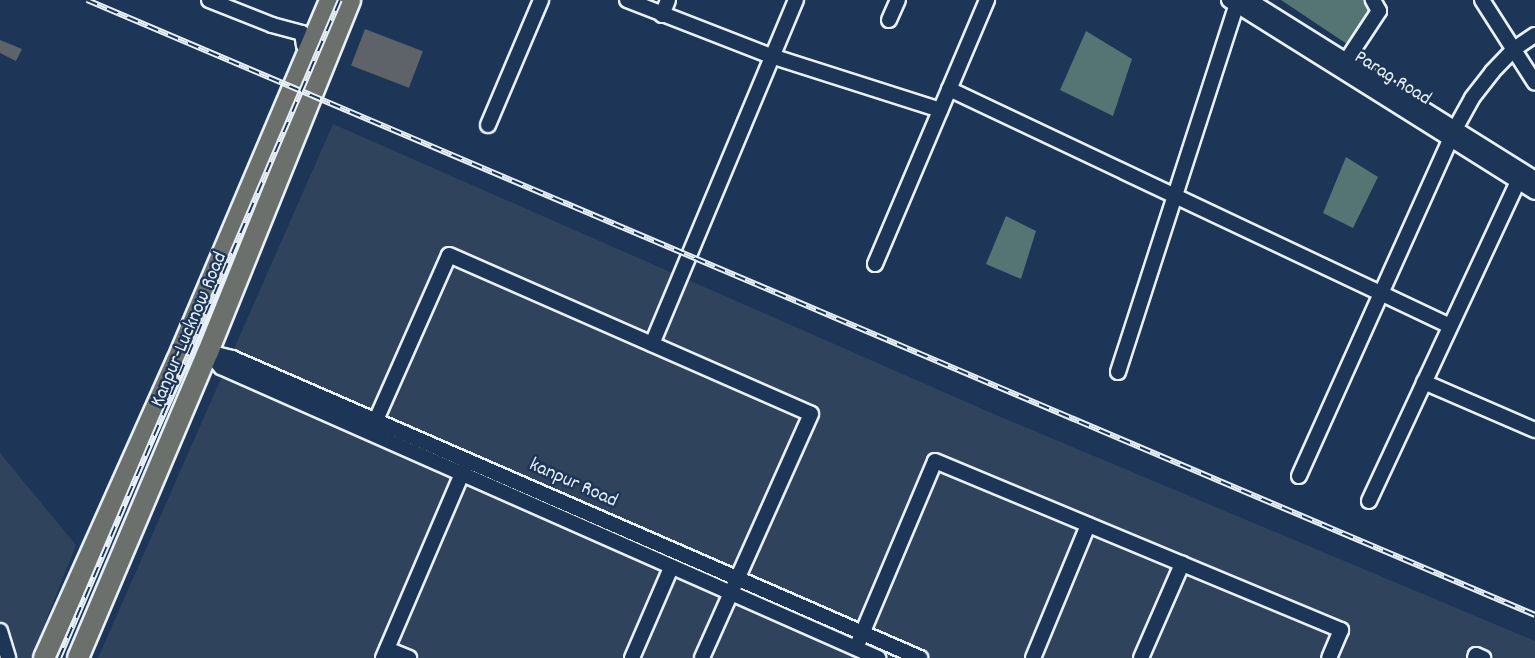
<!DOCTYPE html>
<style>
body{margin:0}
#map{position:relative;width:1535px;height:658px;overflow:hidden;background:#1d3557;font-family:Dekko,sans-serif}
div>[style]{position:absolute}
.built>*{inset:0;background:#30435c}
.green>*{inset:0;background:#547574}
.building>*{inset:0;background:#5e6369;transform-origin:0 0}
.roads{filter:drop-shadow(2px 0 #e8f1f8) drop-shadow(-2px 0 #e8f1f8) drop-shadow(0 2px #e8f1f8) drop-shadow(0 -2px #e8f1f8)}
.minor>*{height:14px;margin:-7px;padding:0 7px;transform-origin:7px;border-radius:7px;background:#1d3557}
.highway>*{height:20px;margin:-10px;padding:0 10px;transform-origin:10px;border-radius:10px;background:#6c706d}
.rail>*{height:6px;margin-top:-3px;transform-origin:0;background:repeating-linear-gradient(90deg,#1d3557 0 11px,#e8f1f8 0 22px);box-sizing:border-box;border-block:2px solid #e8f1f8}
span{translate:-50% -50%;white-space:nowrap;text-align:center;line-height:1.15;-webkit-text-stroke:5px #1d3557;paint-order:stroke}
.street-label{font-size:20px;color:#e8f1f8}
</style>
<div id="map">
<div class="built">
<div style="clip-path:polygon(333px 124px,989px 412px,1535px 641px,1535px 658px,98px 658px)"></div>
<div style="clip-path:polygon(0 453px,76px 545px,31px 658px,0 658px)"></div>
</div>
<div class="green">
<div style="clip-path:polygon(1281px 0,1364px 0,1370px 12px,1347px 44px)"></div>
<div style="clip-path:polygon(1086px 31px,1132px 59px,1113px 116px,1060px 90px)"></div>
<div style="clip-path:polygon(1346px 157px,1378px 177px,1353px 228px,1323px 213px)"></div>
<div style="clip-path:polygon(1006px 216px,1036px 231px,1021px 279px,986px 264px)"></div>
</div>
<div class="building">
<div style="left:365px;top:29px;width:62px;height:39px;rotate:21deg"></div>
<div style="clip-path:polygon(0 40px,22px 49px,16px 61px,0 53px)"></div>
</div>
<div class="roads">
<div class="minor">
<div style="left:209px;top:0;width:68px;rotate:21.6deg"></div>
<div style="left:272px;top:25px;width:31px;rotate:15deg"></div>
<div style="left:302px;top:33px;width:12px;rotate:81deg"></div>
<div style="left:304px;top:45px;width:6px;rotate:39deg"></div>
<div style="left:627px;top:0;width:151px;rotate:21.3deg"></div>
<div style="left:768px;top:55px;width:181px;rotate:17.7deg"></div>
<div style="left:1229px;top:0;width:361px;rotate:32.1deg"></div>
<div style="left:1249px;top:0;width:337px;rotate:32deg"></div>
<div style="left:1482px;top:0;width:98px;rotate:57.4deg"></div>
<div style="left:662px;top:15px;width:16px;rotate:-68deg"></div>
<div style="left:889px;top:20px;width:22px;rotate:-66deg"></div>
<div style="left:1346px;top:61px;width:60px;rotate:-56.6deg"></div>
<div style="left:1379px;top:11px;width:13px;rotate:-119deg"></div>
<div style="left:949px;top:89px;width:554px;rotate:25.32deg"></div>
<div style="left:488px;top:125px;width:136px;rotate:-67deg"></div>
<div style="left:875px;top:264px;width:287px;rotate:-67deg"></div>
<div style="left:652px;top:344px;width:373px;rotate:-67.3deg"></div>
<div style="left:208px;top:352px;width:25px;rotate:14deg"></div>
<div style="left:232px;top:358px;width:751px;rotate:23.56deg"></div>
<div style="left:208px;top:352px;width:20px;rotate:49deg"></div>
<div style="left:221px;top:367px;width:719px;rotate:23.89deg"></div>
<div style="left:1118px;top:372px;width:391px;rotate:-72.1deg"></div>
<div style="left:1424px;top:382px;width:121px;rotate:23.4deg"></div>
<div style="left:376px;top:420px;width:180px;rotate:-66.1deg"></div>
<div style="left:449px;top:255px;width:395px;rotate:23.7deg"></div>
<div style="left:811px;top:414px;width:267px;rotate:114.1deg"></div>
<div style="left:1299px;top:476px;width:380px;rotate:-65.8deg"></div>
<div style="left:1455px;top:129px;width:35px;rotate:-61deg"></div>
<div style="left:1472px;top:98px;width:33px;rotate:-52deg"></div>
<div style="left:1492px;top:72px;width:32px;rotate:-46deg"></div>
<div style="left:1514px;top:49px;width:25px;rotate:-34deg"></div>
<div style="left:1369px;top:501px;width:353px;rotate:-65deg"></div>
<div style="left:0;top:631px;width:28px;rotate:73deg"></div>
<div style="left:859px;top:641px;width:195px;rotate:-67.1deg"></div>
<div style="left:935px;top:461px;width:440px;rotate:22.6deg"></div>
<div style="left:1341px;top:630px;width:30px;rotate:113deg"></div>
<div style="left:387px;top:649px;width:24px;rotate:22deg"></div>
<div style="left:383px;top:658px;width:208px;rotate:-66.8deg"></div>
<div style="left:632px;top:658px;width:98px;rotate:-66.6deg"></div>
<div style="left:1033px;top:658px;width:144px;rotate:-67.5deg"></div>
<div style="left:1141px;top:658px;width:103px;rotate:-66.4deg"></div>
<div style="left:1475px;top:658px;width:3px;rotate:-72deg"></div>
<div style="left:1476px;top:655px;width:8px;rotate:23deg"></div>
</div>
<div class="highway">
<div style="left:44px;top:658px;width:325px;rotate:-65.9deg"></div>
<div style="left:177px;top:361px;width:392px;rotate:-67deg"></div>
<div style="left:78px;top:658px;width:332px;rotate:-67deg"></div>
<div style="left:208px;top:352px;width:380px;rotate:-68deg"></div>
</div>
</div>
<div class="rail">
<div style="left:87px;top:0;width:1573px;rotate:23.01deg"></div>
<div style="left:59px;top:658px;width:715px;rotate:-66.88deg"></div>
</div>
<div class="street-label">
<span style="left:1392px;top:79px;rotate:32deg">Parag Road</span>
<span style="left:190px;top:330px;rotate:-67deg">Kanpur-Lucknow Road</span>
<span style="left:573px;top:484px;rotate:24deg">kanpur Road</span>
</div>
</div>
